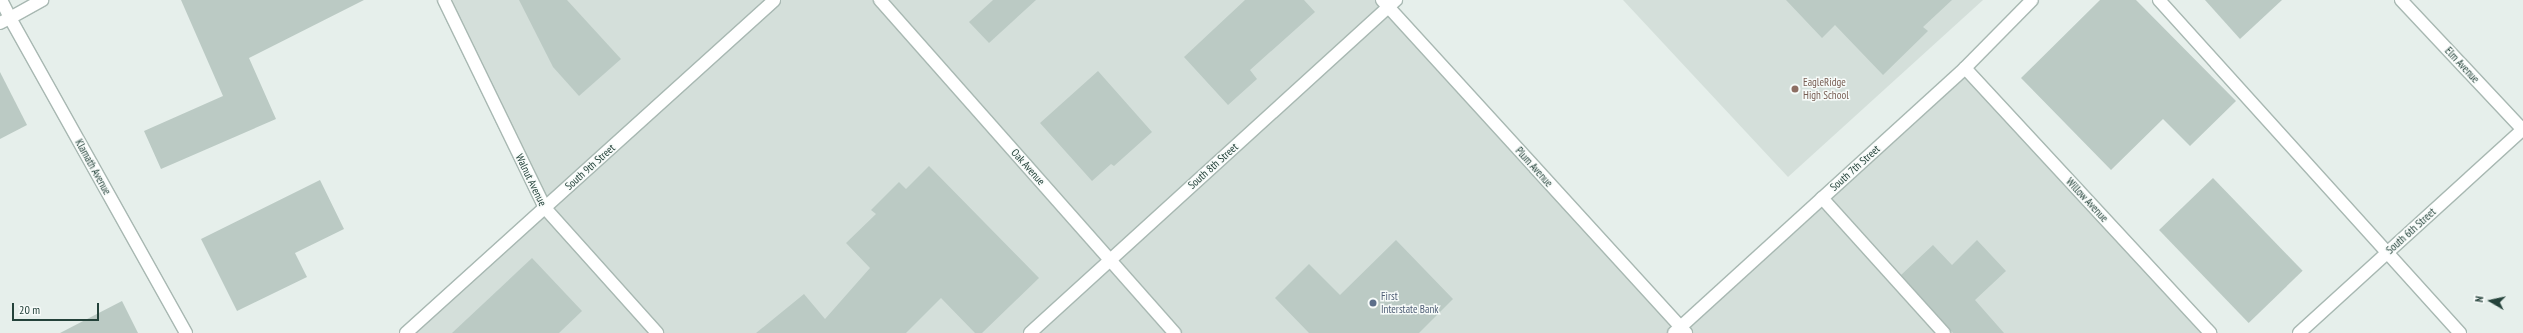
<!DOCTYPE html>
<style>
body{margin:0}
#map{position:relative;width:2523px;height:333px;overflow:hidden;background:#e6efeb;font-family:"PT Sans Narrow",sans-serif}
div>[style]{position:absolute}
.built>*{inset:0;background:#d4dfda}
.building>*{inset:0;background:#bbcac4;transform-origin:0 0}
.roads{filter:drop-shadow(1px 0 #a8b8b2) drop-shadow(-1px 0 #a8b8b2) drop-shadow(0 1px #a8b8b2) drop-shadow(0 -1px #a8b8b2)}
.service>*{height:12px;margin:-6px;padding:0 6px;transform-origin:6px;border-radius:6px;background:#fff}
.minor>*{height:12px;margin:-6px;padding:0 6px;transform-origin:6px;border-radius:6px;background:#fff}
.tertiary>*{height:12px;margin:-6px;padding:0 6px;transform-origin:6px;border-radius:6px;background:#fff}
.secondary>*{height:12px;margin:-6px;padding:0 6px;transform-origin:6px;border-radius:6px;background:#fff}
.dots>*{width:11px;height:11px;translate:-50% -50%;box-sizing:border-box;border:2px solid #f7fbf9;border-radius:50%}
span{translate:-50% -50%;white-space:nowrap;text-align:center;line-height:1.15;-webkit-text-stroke:3px #f7fbf9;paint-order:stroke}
.street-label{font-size:11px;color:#24423a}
.education-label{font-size:11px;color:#785e54}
.left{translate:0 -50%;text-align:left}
.service-label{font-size:11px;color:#4e5e75}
.north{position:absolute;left:2471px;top:281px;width:40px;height:40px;-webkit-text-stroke:3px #f7fbf9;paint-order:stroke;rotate:279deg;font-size:11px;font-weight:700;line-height:16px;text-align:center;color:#24423a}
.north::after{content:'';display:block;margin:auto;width:14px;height:18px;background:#24423a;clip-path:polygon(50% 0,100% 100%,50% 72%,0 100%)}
.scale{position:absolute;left:12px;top:303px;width:87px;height:18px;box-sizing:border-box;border:2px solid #24423a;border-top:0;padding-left:5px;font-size:12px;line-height:14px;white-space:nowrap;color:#24423a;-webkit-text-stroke:3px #f7fbf9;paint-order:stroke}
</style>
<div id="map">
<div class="built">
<div style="clip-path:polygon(444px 0,1396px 0,1389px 7px,1681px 327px,1965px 68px,2205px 333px,410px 333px,544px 208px)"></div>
<div style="clip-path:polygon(1623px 0,1983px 0,1788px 177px)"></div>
</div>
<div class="building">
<div style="clip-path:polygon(181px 0,364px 0,249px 58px,276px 119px,161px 169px,144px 131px,223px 96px)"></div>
<div style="clip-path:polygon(519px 0,567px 0,621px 59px,579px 96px,553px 67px)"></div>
<div style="clip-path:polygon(993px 0,1036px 0,989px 43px,969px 22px)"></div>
<div style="clip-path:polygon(1245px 0,1304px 0,1315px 12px,1250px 70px,1257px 79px,1228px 105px,1184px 57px)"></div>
<div style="clip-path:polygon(1786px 0,1952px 0,1923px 27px,1928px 31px,1883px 75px,1835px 25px,1822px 38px)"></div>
<div style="clip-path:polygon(2100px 0,2136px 0,2236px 101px,2190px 146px,2163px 119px,2111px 170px,2021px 78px)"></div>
<div style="clip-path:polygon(2205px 0,2282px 0,2240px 39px)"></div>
<div style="clip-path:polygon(1098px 71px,1152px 132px,1114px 166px,1111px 164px,1092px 181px,1040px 123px)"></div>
<div style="clip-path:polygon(0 72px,27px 125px,0 139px)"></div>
<div style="clip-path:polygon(929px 166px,1039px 278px,982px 333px,975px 333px,941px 298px,906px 333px,756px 333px,804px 294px,825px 319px,870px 268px,846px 243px,876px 214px,871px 210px,899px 182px,906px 189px)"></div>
<div style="left:2213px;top:178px;width:129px;height:75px;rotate:46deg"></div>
<div style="clip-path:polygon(320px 180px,344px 229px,295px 253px,307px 277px,237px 311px,201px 239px)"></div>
<div style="clip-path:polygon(1396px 240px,1453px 299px,1419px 333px,1309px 333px,1275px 298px,1309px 264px,1340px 295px)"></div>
<div style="clip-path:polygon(1977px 240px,2006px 271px,1975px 300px,2004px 333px,1953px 333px,1901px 275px,1933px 245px,1952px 265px)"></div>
<div style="clip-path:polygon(532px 258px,582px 311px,559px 333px,452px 333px)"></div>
<div style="clip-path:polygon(122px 301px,138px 333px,60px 333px)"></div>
</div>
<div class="roads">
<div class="service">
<div style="left:2159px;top:0;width:449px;rotate:47.9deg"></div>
<div style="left:1822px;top:198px;width:182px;rotate:47.9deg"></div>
</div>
<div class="minor">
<div style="left:444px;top:0;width:231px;rotate:64.1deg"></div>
<div style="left:545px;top:208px;width:168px;rotate:48.1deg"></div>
<div style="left:880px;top:0;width:445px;rotate:48.5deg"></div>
<div style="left:1382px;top:0;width:451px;rotate:47.6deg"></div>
<div style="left:2401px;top:0;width:178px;rotate:46.8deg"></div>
<div style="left:10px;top:18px;width:37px;rotate:-29deg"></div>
<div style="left:1965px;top:68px;width:361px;rotate:47.2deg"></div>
<div style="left:406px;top:333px;width:496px;rotate:-42.1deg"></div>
<div style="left:1030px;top:333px;width:495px;rotate:-42.3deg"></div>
</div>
<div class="tertiary">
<div style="left:1px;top:0;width:20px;rotate:63deg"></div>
<div style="left:1674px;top:333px;width:394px;rotate:-42.3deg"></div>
<div style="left:1965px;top:68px;width:95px;rotate:-45.4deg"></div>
</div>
<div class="secondary">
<div style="left:0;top:23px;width:11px;rotate:-27deg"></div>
<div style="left:10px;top:18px;width:361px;rotate:60.8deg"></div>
<div style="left:2299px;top:333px;width:303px;rotate:-42.3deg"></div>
</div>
</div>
<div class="dots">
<div style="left:1795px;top:89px;background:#8d6e63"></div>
<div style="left:1373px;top:303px;background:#5c6f8a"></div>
</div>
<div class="street-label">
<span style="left:2462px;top:65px;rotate:47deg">Elm Avenue</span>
<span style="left:1213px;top:166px;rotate:-42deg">South 8th Street</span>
<span style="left:93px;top:167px;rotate:61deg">Klamath Avenue</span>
<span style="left:590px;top:167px;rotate:-42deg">South 9th Street</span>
<span style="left:1028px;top:167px;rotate:48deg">Oak Avenue</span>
<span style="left:1534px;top:167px;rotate:48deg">Plum Avenue</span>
<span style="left:1855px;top:168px;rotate:-42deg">South 7th Street</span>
<span style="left:531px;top:180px;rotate:64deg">Walnut Avenue</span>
<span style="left:2087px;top:200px;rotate:47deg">Willow Avenue</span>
<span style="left:2411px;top:231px;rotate:-42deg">South 6th Street</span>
</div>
<div class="education-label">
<span class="left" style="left:1803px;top:89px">EagleRidge<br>High School</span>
</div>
<div class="service-label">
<span class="left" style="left:1381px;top:303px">First<br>Interstate Bank</span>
</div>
<div class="north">N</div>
<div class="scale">20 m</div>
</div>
